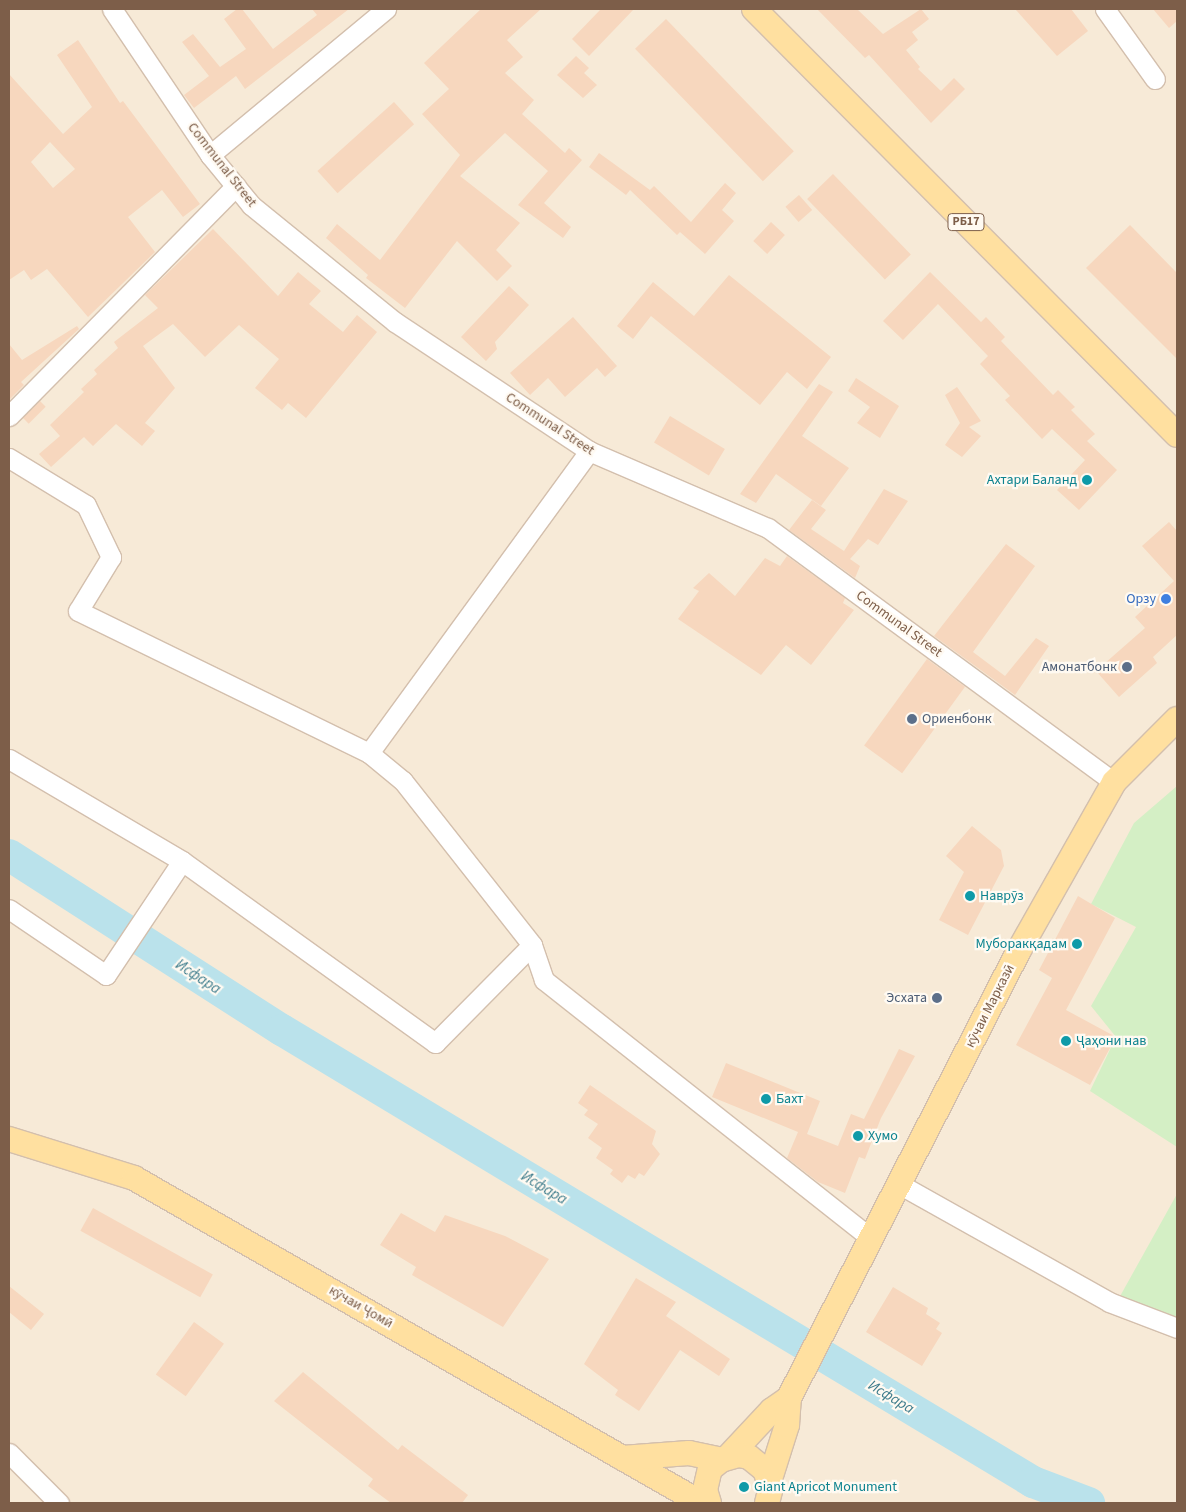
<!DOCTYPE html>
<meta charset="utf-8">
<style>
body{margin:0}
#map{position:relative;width:1186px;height:1512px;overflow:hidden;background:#fef7e9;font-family:"Source Sans 3",sans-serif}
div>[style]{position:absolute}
.residential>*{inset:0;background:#f7ead7;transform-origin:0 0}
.green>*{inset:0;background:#d4efc5}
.river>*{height:32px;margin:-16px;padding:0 16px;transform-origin:16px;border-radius:16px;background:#bae2eb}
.building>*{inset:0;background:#f7d7be;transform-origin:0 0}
.roads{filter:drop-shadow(1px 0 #d3bfad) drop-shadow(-1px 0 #d3bfad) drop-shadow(0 1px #d3bfad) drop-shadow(0 -1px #d3bfad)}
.minor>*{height:19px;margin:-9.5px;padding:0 9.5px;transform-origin:9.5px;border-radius:9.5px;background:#fff}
.major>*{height:24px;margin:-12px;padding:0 12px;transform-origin:12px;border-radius:12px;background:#ffe0a0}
.dots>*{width:14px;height:14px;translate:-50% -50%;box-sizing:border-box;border:2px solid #fffaf2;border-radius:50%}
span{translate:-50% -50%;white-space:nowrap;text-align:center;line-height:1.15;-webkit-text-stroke:4.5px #fffaf2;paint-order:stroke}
.shield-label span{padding:1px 4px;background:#fffaf2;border:1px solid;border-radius:4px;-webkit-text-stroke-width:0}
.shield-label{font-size:12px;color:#7d5e49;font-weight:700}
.street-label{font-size:14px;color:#7d5e49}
.culture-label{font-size:14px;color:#0d838f}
.right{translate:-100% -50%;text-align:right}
.left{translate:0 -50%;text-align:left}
.shop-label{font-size:14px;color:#366cbe}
.service-label{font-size:14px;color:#4e5e75}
.water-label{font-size:15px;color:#3c7b8b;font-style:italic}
.frame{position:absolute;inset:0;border:10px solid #7d5e49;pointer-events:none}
</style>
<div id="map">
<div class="residential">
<div style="left:9px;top:9px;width:1168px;height:1494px"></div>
</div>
<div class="green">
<div style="clip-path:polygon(1177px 786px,1177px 1147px,1090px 1091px,1116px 1037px,1091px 1006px,1136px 927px,1091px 904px,1134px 823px)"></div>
<div style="clip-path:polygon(1177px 1194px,1177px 1327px,1114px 1307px)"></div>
</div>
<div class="river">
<div style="left:9px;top:855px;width:324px;rotate:32.7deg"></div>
<div style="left:282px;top:1030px;width:877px;rotate:31.04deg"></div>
<div style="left:1033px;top:1482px;width:60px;rotate:20.6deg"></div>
</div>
<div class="building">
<div style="clip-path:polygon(237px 9px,242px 9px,273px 49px,317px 15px,312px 9px,349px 9px,245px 89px,236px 76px,194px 108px,184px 95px,209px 76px,182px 42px,193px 34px,220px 67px,246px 49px,224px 19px)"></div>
<div style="clip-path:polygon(481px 9px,541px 9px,507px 40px,523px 57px,505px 73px,534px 100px,522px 114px,565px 153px,569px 148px,582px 160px,544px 203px,571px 227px,563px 238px,518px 205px,548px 171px,505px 133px,460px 176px,520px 223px,496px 250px,512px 266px,497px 281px,457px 241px,405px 308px,366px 278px,368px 275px,326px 238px,337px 224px,380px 260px,460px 155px,422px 114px,449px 89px,424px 63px)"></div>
<div style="clip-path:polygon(601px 9px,634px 9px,589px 56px,572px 39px)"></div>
<div style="clip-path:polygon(817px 9px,857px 9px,883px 34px,921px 9px,929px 19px,912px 32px,918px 40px,906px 50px,920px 67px,918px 69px,941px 91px,954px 78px,965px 89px,931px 123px,869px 55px,865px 58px)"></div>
<div style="clip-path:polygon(1015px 9px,1071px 9px,1088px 31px,1057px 56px)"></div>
<div style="clip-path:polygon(1153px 9px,1177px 9px,1177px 21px,1169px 28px)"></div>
<div style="left:666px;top:19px;width:184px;height:43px;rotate:46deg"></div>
<div style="clip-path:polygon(evenodd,78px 40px,120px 103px,123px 101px,200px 204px,183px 217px,162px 190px,128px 217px,155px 252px,88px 317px,47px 269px,31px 280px,24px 270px,9px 280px,9px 74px,63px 134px,92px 107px,57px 55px,78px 40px,50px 142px,75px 169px,53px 188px,31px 162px,50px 142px)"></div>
<div style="clip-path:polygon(576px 56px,589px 68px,584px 73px,597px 85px,583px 98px,557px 75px)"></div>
<div style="left:394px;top:102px;width:30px;height:103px;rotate:48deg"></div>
<div style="clip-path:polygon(599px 153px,650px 190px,654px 186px,691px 222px,725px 183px,736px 193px,722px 210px,734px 221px,705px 254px,680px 232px,677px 235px,630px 190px,626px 195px,589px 167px)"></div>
<div style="left:833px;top:174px;width:112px;height:36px;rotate:46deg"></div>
<div style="left:799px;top:195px;width:20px;height:18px;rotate:49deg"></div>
<div style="left:771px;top:222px;width:19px;height:26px;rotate:43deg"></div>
<div style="clip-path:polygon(1130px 225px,1177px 273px,1177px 359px,1086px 268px)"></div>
<div style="clip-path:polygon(213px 229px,278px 296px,298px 272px,321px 291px,309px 304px,343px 332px,357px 315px,377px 332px,306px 418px,288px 403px,282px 410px,255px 388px,279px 359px,239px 325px,205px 357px,173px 324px,143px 346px,175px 388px,145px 423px,155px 431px,142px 446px,116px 424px,93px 446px,84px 437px,51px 467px,39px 454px,60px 436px,50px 425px,84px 392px,81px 389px,97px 374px,94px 370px,118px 348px,114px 342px,158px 308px,145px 295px)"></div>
<div style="clip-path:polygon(930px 272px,981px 322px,986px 317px,1005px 337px,1001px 341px,1053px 395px,1058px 390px,1075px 407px,1071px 410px,1095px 434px,1087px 441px,1117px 470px,1079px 510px,1057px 490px,1085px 460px,1052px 429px,1042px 439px,1005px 400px,1010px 396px,980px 364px,988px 356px,938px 304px,903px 340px,883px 321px)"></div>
<div style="clip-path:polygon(729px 275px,831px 357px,807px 389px,787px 372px,760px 405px,651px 316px,633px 339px,617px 326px,653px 282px,694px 316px)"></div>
<div style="clip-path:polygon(509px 286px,529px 305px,495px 342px,497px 349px,486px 361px,461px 337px)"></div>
<div style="clip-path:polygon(573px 317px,617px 366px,605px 377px,597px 368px,565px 397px,548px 378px,530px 395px,510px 373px)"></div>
<div style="clip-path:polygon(77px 326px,79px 329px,21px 382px,24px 385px,9px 400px,9px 344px,22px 360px)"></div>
<div style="clip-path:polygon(856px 378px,899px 406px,880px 438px,857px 423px,870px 407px,848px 391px)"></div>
<div style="clip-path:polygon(819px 384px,833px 392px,802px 436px,849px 468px,821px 506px,776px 474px,756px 503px,740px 494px)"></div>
<div style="clip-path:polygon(957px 387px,981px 421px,969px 427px,981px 436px,962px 457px,945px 445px,960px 423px,945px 395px)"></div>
<div style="left:40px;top:401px;width:8px;height:24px;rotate:45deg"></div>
<div style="left:670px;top:416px;width:64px;height:31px;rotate:31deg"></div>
<div style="clip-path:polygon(884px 489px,908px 501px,878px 545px,868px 539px,850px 559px,860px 566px,855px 578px,789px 530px,812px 500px,826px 510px,811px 529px,844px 551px)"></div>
<div style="clip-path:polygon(1169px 522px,1177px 531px,1177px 635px,1153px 657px,1157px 663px,1119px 697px,1096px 671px,1145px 628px,1135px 617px,1174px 581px,1142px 546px)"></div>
<div style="clip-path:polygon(1006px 544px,1035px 566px,973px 652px,1005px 676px,1036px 638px,1049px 646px,1015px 695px,934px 636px)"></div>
<div style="clip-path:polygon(787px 556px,845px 598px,843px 603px,854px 610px,811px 665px,786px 645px,761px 675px,678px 619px,699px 591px,693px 588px,709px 573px,735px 596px,765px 558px,780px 566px)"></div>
<div style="left:927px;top:659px;width:47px;height:107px;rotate:36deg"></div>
<div style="clip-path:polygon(972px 826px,1001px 850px,1004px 866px,968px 935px,939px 920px,964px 872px,946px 856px)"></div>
<div style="clip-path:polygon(1078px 896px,1115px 918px,1066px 1010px,1116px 1037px,1090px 1085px,1016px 1045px,1052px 978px,1039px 970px)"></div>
<div style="clip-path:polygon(899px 1049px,915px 1056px,881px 1118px,865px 1159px,859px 1157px,845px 1193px,818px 1182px,787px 1158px,798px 1132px,712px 1097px,726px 1063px,820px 1101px,807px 1134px,838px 1146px,851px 1114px,864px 1119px)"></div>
<div style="clip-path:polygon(590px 1085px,656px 1131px,652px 1144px,660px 1154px,644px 1176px,639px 1173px,635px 1179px,628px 1175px,622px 1183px,610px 1174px,613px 1170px,596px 1158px,602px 1148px,588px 1138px,598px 1124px,584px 1115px,588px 1110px,578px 1103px)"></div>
<div style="left:93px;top:1208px;width:137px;height:26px;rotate:29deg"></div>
<div style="clip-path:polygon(401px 1213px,435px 1232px,445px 1215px,505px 1236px,549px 1259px,503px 1327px,412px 1275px,416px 1267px,380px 1245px)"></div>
<div style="clip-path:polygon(636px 1278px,676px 1302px,666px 1316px,730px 1359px,719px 1376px,680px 1350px,639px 1411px,615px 1395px,618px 1390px,584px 1364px)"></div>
<div style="clip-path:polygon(9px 1286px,44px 1314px,31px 1330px,9px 1312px)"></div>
<div style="clip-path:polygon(893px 1287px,928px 1308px,926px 1314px,940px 1323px,936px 1329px,942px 1333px,922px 1366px,866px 1332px)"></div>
<div style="left:194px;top:1322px;width:37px;height:65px;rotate:36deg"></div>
<div style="clip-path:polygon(303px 1372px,398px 1450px,402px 1445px,468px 1495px,462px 1503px,391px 1503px,368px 1486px,373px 1479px,274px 1401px)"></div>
</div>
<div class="roads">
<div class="minor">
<div style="left:112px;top:9px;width:176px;rotate:56.1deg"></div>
<div style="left:210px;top:155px;width:65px;rotate:50.6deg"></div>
<div style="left:251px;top:205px;width:186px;rotate:39.1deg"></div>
<div style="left:395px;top:322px;width:233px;rotate:33.6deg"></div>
<div style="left:589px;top:451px;width:195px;rotate:23.3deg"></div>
<div style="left:768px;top:528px;width:429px;rotate:36.3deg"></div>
<div style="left:1105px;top:9px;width:86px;rotate:54.5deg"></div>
<div style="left:210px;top:155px;width:229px;rotate:-39.7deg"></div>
<div style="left:9px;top:416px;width:323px;rotate:-45.4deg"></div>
<div style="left:9px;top:458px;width:90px;rotate:31.4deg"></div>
<div style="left:86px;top:505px;width:58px;rotate:64.3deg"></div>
<div style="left:111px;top:557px;width:63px;rotate:121.4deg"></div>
<div style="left:78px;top:611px;width:324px;rotate:26deg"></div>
<div style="left:369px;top:753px;width:44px;rotate:39.5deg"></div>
<div style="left:403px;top:781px;width:209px;rotate:51.8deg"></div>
<div style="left:532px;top:945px;width:37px;rotate:71deg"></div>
<div style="left:544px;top:980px;width:417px;rotate:38.3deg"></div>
<div style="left:369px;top:753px;width:374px;rotate:-53.9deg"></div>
<div style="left:9px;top:759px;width:201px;rotate:30.5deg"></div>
<div style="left:182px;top:861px;width:137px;rotate:123.7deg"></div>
<div style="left:106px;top:975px;width:117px;rotate:-145.8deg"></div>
<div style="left:182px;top:861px;width:312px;rotate:35.7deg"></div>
<div style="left:435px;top:1043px;width:138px;rotate:-45.3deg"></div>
<div style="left:899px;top:1184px;width:241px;rotate:29.3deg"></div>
<div style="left:1109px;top:1302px;width:73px;rotate:20.9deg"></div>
<div style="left:9px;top:1453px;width:71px;rotate:45deg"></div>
</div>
<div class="major">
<div style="left:754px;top:9px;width:600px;rotate:45.2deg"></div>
<div style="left:9px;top:1139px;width:131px;rotate:17.3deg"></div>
<div style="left:134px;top:1178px;width:654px;rotate:29.82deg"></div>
<div style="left:728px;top:1457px;width:64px;rotate:-46.9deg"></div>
<div style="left:772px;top:1410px;width:21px;rotate:-35deg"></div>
<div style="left:789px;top:1398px;width:501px;rotate:-62.82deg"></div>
<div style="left:1018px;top:952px;width:195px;rotate:-60.5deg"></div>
<div style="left:1114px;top:782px;width:89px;rotate:-45deg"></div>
<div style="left:622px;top:1458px;width:67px;rotate:-4.3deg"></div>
<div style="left:689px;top:1453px;width:33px;rotate:12deg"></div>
<div style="left:770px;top:1479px;width:57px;rotate:-72.5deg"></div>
<div style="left:787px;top:1425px;width:27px;rotate:-86deg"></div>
<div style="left:709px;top:1503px;width:14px;rotate:-107deg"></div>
<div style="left:705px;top:1490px;width:22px;rotate:-77deg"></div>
<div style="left:710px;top:1469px;width:14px;rotate:-39deg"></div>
<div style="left:721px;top:1460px;width:19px;rotate:-16deg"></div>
<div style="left:739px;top:1455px;width:10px;rotate:11deg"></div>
<div style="left:749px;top:1457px;width:21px;rotate:39deg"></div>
<div style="left:765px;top:1470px;width:18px;rotate:71deg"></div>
<div style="left:771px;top:1487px;width:16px;rotate:104deg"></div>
</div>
</div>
<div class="dots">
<div style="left:1087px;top:480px;background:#0f9aa8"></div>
<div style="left:1166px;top:599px;background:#3f7fe0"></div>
<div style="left:1127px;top:667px;background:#5c6f8a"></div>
<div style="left:912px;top:719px;background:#5c6f8a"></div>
<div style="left:970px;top:896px;background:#0f9aa8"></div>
<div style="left:1077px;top:944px;background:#0f9aa8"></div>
<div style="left:937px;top:998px;background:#5c6f8a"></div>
<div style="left:1066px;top:1041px;background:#0f9aa8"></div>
<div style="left:766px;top:1099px;background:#0f9aa8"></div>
<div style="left:858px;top:1136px;background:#0f9aa8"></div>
<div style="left:744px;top:1487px;background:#0f9aa8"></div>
</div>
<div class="shield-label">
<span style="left:966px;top:222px">РБ17</span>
</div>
<div class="street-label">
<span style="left:222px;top:165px;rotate:52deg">Communal Street</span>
<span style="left:550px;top:424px;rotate:33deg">Communal Street</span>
<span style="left:899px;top:624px;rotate:36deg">Communal Street</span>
<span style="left:990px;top:1006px;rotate:-63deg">кӯчаи Марказӣ</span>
<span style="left:361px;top:1307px;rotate:30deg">кӯчаи Ҷомӣ</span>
</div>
<div class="culture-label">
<span class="right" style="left:1077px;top:480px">Ахтари Баланд</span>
<span class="left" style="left:980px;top:896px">Наврӯз</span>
<span class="right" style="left:1067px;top:944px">Муборакқадам</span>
<span class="left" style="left:1076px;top:1041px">Ҷаҳони нав</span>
<span class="left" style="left:776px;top:1099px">Бахт</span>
<span class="left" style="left:868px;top:1136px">Хумо</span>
<span class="left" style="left:754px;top:1487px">Giant Apricot Monument</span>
</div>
<div class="shop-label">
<span class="right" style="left:1156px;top:599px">Орзу</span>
</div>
<div class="service-label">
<span class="right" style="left:1117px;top:667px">Амонатбонк</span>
<span class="left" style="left:922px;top:719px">Ориенбонк</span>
<span class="right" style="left:927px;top:998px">Эсхата</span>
</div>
<div class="water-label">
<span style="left:198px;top:977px;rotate:33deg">Исфара</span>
<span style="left:544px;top:1188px;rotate:31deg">Исфара</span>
<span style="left:891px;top:1397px;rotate:31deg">Исфара</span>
</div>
<div class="frame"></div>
</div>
